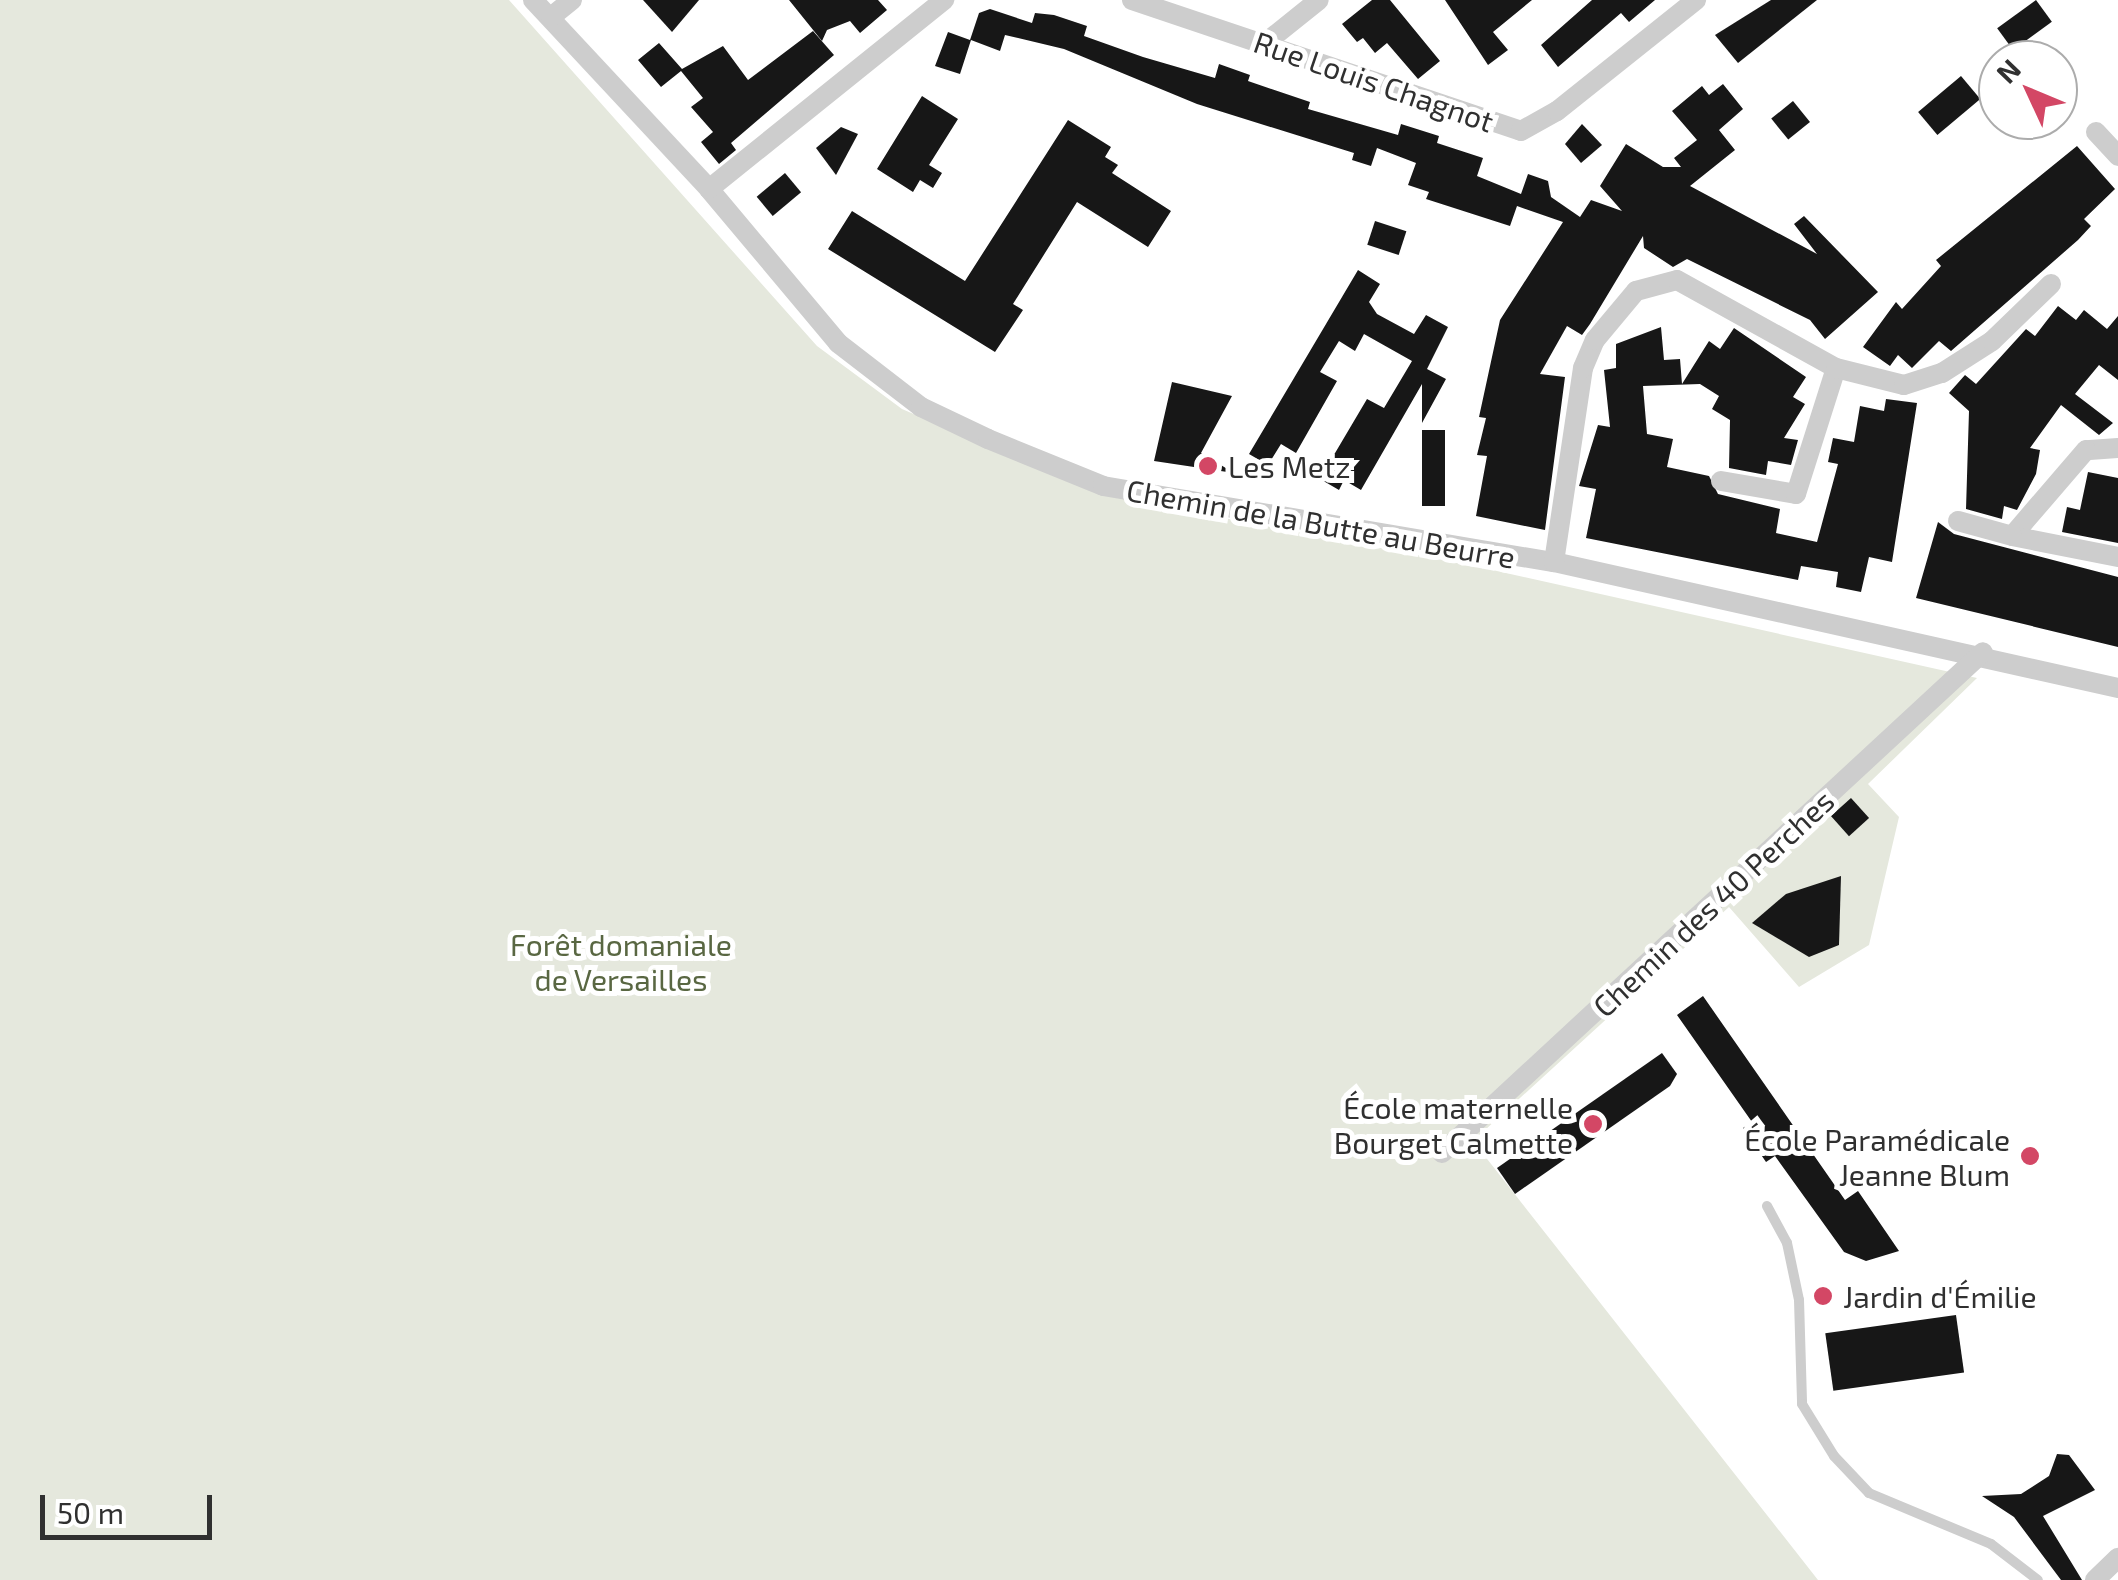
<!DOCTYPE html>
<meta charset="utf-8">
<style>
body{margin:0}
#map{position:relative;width:2118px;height:1580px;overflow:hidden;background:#fff;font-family:"Exo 2",sans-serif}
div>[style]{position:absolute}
.green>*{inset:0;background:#e5e8dd}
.building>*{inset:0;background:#171717;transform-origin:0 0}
.lane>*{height:10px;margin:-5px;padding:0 5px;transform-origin:5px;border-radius:5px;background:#cdcdcd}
.street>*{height:20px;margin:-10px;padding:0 10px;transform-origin:10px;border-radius:10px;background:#cdcdcd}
.dots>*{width:28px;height:28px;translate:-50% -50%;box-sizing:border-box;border:5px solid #fff;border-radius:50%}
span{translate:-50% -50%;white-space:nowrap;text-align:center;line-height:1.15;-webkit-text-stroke:10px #fff;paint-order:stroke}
.street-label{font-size:30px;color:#303030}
.poi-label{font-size:30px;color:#303030}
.left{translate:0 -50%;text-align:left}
.right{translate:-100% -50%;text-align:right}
.park-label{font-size:30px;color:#596742}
.north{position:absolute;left:1978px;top:40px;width:100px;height:100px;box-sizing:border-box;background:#fff;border:2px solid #acacac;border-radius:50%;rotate:314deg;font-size:28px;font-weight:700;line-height:40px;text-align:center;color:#303030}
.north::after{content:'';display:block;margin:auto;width:35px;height:45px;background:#d34765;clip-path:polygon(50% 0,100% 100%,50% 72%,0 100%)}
.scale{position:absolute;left:40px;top:1495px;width:172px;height:45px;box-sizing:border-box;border:5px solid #303030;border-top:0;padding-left:12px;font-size:30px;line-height:35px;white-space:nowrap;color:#303030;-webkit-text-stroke:8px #fff;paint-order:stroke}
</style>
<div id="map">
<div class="green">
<div style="clip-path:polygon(0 0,509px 0,817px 346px,902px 409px,1099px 494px,1479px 567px,1977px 678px,1868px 784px,1899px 817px,1869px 945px,1799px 987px,1729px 907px,1473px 1141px,1818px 1580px,0 1580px)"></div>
</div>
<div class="building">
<div style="clip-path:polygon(643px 0,699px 0,672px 32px)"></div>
<div style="clip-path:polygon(789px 0,878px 0,887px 10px,860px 33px,850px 21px,827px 30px,822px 41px)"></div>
<div style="clip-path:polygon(1372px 0,1390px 0,1440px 61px,1418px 79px,1387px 43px,1375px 53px,1363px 38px,1357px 42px,1342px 24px)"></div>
<div style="clip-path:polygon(1445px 0,1532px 0,1493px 32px,1508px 50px,1488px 65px)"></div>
<div style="clip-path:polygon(1592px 0,1655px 0,1629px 22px,1621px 13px,1558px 67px,1541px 45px)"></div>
<div style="clip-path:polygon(1771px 0,1817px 0,1738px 63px,1715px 35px)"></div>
<div style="left:2036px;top:0;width:27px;height:48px;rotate:54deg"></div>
<div style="clip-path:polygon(990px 9px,1032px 23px,1035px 13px,1054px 15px,1087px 26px,1084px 36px,1143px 57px,1215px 78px,1219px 64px,1250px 75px,1248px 81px,1310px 102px,1308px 109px,1398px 135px,1401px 124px,1439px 136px,1437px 143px,1483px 158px,1477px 176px,1521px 194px,1528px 174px,1548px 181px,1551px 197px,1580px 217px,1591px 200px,1622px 211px,1600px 186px,1626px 144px,1663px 167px,1681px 167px,1674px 158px,1697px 140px,1672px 111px,1702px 86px,1709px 95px,1723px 84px,1743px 109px,1719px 130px,1735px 150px,1690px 186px,1817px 254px,1794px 224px,1804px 216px,1878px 292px,1825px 339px,1810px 320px,1687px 259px,1673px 267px,1644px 248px,1643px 236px,1590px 324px,1582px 335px,1567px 326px,1540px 374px,1565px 377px,1545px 530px,1476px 516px,1487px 456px,1477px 455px,1486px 418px,1479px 417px,1500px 320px,1563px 222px,1517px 206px,1510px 226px,1426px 199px,1429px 192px,1408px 185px,1416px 163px,1377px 148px,1371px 166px,1352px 160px,1354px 153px,1197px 104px,1064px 49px,1005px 35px,1000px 51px,971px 40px,960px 74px,935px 66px,948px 32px,970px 40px,979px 13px)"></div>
<div style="clip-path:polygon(813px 31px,834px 55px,731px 143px,736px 150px,719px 164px,701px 142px,713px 132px,691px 107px,703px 98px,681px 71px,661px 87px,638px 60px,659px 43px,682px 69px,723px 46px,748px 80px)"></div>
<div style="left:1961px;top:76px;width:30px;height:56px;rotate:50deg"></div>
<div style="clip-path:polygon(922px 96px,958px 119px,929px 165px,942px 173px,933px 188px,920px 180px,913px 192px,877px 169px)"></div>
<div style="left:1793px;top:101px;width:27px;height:28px;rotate:51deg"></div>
<div style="clip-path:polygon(1068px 120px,1111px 147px,1105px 157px,1118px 165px,1112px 173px,1171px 211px,1148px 247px,1077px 202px,1013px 304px,1023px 310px,995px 352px,828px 249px,852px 211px,965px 281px)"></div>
<div style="clip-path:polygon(1582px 124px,1602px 145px,1581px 163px,1565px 144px)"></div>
<div style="clip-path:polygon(841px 127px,858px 134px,836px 175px,816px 148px)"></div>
<div style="clip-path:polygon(2077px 146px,2115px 189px,2084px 219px,2091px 226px,2078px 240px,1951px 351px,1939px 341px,1912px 368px,1898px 355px,1890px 366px,1863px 347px,1896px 302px,1902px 309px,1941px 266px,1936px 260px)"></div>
<div style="left:785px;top:173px;width:25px;height:37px;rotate:50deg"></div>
<div style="left:1375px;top:221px;width:33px;height:25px;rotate:18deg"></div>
<div style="clip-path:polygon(1358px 270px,1380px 284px,1369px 302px,1377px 314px,1414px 334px,1426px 315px,1448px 327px,1427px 369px,1446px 379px,1422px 423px,1422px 384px,1361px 490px,1344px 480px,1339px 490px,1320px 479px,1325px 470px,1367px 399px,1384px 408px,1412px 361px,1364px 334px,1355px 351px,1339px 341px,1320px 372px,1337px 381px,1296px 453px,1281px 444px,1268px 465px,1249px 454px)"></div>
<div style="clip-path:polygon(2058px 306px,2076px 320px,2084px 310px,2107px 329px,2118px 316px,2118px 380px,2099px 365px,2075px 394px,2113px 423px,2099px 435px,2061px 405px,2030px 448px,2040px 450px,2036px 474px,2017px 510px,2004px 506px,2002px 519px,1966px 509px,1969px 411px,1949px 393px,1965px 375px,1976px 384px,2026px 329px,2035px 336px)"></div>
<div style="clip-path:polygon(1661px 327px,1664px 360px,1680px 359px,1682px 384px,1709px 341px,1720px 349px,1734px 328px,1806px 377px,1793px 397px,1805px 404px,1784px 438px,1798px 440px,1791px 465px,1768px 461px,1766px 475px,1729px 468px,1730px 420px,1712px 409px,1719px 396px,1700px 384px,1643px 386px,1647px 434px,1673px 439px,1667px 467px,1709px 476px,1718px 494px,1780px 509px,1776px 533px,1817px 542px,1838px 464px,1828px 462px,1833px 438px,1854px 442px,1860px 406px,1884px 411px,1886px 399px,1917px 403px,1892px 562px,1869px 557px,1861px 592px,1836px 587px,1838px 572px,1801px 566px,1798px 580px,1586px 538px,1596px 489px,1579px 486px,1598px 425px,1610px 427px,1604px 370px,1616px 368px,1616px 344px)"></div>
<div style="clip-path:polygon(1172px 382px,1232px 396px,1201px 453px,1234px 473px,1154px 461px)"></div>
<div style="left:1422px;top:430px;width:23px;height:76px"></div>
<div style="clip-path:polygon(2088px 472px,2118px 478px,2118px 543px,2062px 532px,2067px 507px,2080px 510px)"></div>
<div style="clip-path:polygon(1938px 522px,1954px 534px,2118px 577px,2118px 647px,1916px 598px)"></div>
<div style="left:1851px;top:798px;width:27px;height:27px;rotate:48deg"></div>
<div style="clip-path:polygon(1841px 876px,1839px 945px,1809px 957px,1752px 923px,1786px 894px)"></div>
<div style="clip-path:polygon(1703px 996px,1845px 1200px,1858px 1191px,1899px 1251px,1866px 1261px,1844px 1252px,1775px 1156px,1766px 1162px,1743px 1128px,1752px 1122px,1677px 1015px)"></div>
<div style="clip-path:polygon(1662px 1053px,1677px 1074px,1670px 1086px,1515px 1194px,1497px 1168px)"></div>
<div style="left:1956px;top:1315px;width:58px;height:132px;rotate:82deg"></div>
<div style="clip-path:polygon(2057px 1454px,2069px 1455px,2095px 1490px,2043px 1516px,2082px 1580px,2061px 1580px,2014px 1517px,1982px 1496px,2021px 1494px,2049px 1476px)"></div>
</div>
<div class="lane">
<div style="left:1767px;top:1206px;width:42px;rotate:61.6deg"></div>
<div style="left:1787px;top:1243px;width:58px;rotate:78.1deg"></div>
<div style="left:1799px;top:1300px;width:104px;rotate:88.3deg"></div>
<div style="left:1802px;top:1404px;width:61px;rotate:58.4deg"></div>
<div style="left:1834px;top:1456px;width:51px;rotate:46.6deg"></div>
<div style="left:1869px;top:1493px;width:132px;rotate:22.7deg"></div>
<div style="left:1991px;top:1544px;width:59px;rotate:37.5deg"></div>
</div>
<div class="street">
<div style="left:533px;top:0;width:258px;rotate:47deg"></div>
<div style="left:709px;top:189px;width:201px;rotate:50deg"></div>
<div style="left:838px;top:343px;width:105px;rotate:37.6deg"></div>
<div style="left:921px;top:407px;width:74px;rotate:25.5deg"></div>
<div style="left:988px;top:439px;width:124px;rotate:22.2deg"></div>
<div style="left:1103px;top:486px;width:457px;rotate:9.6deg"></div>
<div style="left:1554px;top:562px;width:578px;rotate:12.59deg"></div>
<div style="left:1132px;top:0;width:410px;rotate:18.6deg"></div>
<div style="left:1521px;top:131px;width:41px;rotate:-29.1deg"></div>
<div style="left:1557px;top:111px;width:178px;rotate:-38.6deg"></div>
<div style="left:551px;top:17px;width:27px;rotate:-39deg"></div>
<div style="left:1264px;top:44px;width:70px;rotate:-38.7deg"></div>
<div style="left:2096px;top:132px;width:33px;rotate:47deg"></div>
<div style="left:709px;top:189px;width:302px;rotate:-38.8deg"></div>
<div style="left:2118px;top:448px;width:32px;rotate:176deg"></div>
<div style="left:2086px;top:450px;width:113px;rotate:130.7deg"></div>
<div style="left:2012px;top:536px;width:108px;rotate:11.2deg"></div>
<div style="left:1721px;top:481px;width:76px;rotate:9.8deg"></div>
<div style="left:1796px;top:494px;width:132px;rotate:-72.4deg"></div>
<div style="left:1958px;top:521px;width:56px;rotate:15.5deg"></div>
<div style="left:1554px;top:562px;width:196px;rotate:-81.5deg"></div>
<div style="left:1583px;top:368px;width:30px;rotate:-67deg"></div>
<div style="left:1595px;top:340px;width:64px;rotate:-50.1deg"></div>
<div style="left:1636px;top:291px;width:42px;rotate:-15deg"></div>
<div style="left:1677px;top:280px;width:182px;rotate:29deg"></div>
<div style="left:1836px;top:368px;width:70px;rotate:14deg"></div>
<div style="left:1904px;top:385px;width:40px;rotate:-18deg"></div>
<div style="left:1942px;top:373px;width:59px;rotate:-32.6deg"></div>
<div style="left:1992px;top:341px;width:82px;rotate:-44deg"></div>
<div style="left:1442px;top:1153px;width:737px;rotate:-42.8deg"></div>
<div style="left:2095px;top:1580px;width:32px;rotate:-44deg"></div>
</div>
<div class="dots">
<div style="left:1208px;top:466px;background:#d34765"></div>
<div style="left:1593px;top:1124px;background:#d34765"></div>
<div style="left:2030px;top:1156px;background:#d34765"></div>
<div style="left:1823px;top:1296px;background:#d34765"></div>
</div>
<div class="street-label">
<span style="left:1374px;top:81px;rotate:19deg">Rue Louis Chagnot</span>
<span style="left:1321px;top:523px;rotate:10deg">Chemin de la Butte au Beurre</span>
<span style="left:1713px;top:903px;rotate:-43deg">Chemin des 40 Perches</span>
</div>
<div class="poi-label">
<span class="left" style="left:1228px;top:466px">Les Metz</span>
<span class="right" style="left:1573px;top:1124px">École maternelle<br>Bourget Calmette</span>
<span class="right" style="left:2010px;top:1156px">École Paramédicale<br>Jeanne Blum</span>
<span class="left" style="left:1843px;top:1296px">Jardin d'Émilie</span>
</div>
<div class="park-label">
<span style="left:621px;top:961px">Forêt domaniale<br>de Versailles</span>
</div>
<div class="north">N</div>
<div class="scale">50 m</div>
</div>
